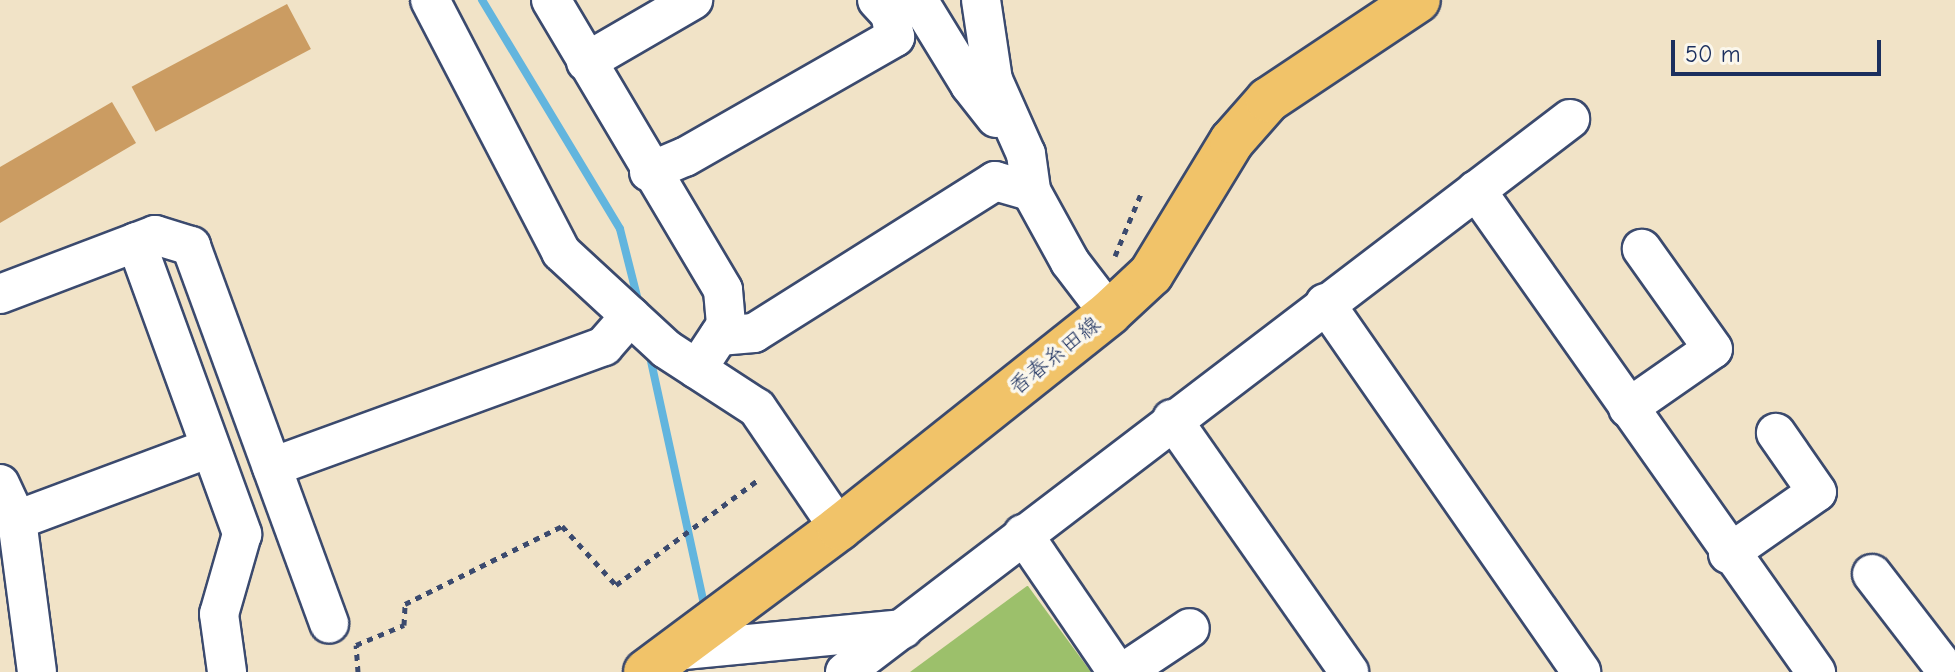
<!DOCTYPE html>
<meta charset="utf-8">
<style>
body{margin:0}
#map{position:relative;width:1955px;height:672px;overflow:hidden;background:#f1e3c7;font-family:"Comic Neue","Klee One",sans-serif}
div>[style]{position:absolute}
.green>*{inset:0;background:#9cc06b}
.stream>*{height:8px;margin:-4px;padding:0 4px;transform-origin:4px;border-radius:4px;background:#62b5de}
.building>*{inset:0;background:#cb9c62;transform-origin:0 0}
.path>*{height:5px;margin-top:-2.5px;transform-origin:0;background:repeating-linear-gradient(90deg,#3b4a6e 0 6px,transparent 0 12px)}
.roads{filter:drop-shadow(2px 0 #3b4a6e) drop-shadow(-2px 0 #3b4a6e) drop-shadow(0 2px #3b4a6e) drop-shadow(0 -2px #3b4a6e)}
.minor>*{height:38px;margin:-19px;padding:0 19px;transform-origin:19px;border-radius:19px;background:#fff}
.major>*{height:44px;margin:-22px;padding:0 22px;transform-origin:22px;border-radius:22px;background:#f1c369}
span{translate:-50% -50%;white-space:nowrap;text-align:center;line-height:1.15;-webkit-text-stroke:7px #fbf7ec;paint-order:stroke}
.street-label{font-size:22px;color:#1b2f5e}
.scale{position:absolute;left:1671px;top:40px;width:210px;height:36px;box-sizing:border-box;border:4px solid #1b2f5e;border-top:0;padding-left:10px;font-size:24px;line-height:28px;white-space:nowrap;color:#1b2f5e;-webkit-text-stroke:6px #fbf7ec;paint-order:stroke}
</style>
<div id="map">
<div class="green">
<div style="clip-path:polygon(1028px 586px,1091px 672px,910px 672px,1027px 586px)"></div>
</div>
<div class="stream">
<div style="left:482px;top:0;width:267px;rotate:58.9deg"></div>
<div style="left:620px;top:229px;width:77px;rotate:75.8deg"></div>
<div style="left:649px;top:352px;width:267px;rotate:77.7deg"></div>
</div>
<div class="building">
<div style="left:287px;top:4px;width:51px;height:176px;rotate:62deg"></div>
<div style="clip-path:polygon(112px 102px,136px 143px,0 223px,0 167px)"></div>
</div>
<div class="path">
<div style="left:1115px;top:256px;width:70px;rotate:-67.4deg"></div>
<div style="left:358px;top:672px;width:27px;rotate:-94deg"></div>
<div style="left:356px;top:645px;width:52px;rotate:-22.6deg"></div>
<div style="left:404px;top:625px;width:21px;rotate:-87deg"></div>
<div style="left:405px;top:604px;width:175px;rotate:-26.4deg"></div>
<div style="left:562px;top:526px;width:80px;rotate:47.5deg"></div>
<div style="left:616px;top:585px;width:178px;rotate:-36.5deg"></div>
</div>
<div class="roads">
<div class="minor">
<div style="left:430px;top:0;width:284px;rotate:62.5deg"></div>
<div style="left:561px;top:252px;width:143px;rotate:42.7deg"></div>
<div style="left:666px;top:349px;width:108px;rotate:33deg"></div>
<div style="left:757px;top:408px;width:145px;rotate:55.7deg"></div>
<div style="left:551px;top:0;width:337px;rotate:59.3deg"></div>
<div style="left:723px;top:290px;width:35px;rotate:85deg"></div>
<div style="left:726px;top:325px;width:53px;rotate:123.4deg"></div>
<div style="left:918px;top:0;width:100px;rotate:58.5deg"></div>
<div style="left:970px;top:85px;width:42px;rotate:51.8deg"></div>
<div style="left:981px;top:0;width:81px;rotate:81.5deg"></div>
<div style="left:993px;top:80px;width:81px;rotate:66deg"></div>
<div style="left:1026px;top:154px;width:37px;rotate:82deg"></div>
<div style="left:1031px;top:191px;width:81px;rotate:61.2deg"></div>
<div style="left:1070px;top:262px;width:64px;rotate:52.6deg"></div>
<div style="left:586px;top:62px;width:124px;rotate:-30.1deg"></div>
<div style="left:649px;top:172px;width:39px;rotate:-23deg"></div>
<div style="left:685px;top:157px;width:242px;rotate:-29.7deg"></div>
<div style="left:895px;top:37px;width:24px;rotate:-102deg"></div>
<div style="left:890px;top:14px;width:19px;rotate:-133deg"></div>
<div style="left:1476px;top:190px;width:590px;rotate:54.8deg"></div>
<div style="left:136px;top:242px;width:311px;rotate:70deg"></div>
<div style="left:242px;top:534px;width:83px;rotate:106deg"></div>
<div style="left:219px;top:614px;width:59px;rotate:82.1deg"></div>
<div style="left:0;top:294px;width:166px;rotate:-20.8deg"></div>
<div style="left:155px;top:235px;width:38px;rotate:17deg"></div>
<div style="left:191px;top:246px;width:402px;rotate:69.9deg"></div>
<div style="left:1325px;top:303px;width:449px;rotate:55.2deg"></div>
<div style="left:719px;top:336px;width:35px;rotate:-5deg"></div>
<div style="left:754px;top:333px;width:285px;rotate:-32.2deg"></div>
<div style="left:995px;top:181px;width:37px;rotate:16deg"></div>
<div style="left:1628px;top:408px;width:103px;rotate:-34.8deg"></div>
<div style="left:1713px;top:349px;width:123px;rotate:-125.4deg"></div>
<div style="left:1172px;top:419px;width:309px;rotate:55deg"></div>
<div style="left:272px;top:467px;width:353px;rotate:-20deg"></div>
<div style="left:604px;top:346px;width:40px;rotate:-49deg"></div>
<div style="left:0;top:484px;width:40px;rotate:65deg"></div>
<div style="left:17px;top:520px;width:153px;rotate:82.5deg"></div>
<div style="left:17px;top:520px;width:206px;rotate:-20.5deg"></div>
<div style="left:1023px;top:534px;width:167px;rotate:55.7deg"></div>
<div style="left:1728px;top:554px;width:108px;rotate:-34.9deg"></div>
<div style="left:1817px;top:492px;width:72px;rotate:-124.8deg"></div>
<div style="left:1872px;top:574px;width:110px;rotate:52.4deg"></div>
<div style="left:674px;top:651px;width:230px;rotate:-5.5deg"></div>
<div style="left:845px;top:672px;width:912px;rotate:-37.33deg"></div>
<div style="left:1124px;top:672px;width:79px;rotate:-33.7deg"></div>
</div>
<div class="major">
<div style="left:646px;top:672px;width:241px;rotate:-36.7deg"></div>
<div style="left:839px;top:528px;width:345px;rotate:-38.5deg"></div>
<div style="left:1109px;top:313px;width:57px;rotate:-42.9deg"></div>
<div style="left:1151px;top:274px;width:156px;rotate:-58.7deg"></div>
<div style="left:1232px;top:141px;width:55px;rotate:-48.7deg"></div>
<div style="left:1268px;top:100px;width:180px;rotate:-33.7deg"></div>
</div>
</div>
<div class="street-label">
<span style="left:1055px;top:356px;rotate:-39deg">香春糸田線</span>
</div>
<div class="scale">50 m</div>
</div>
